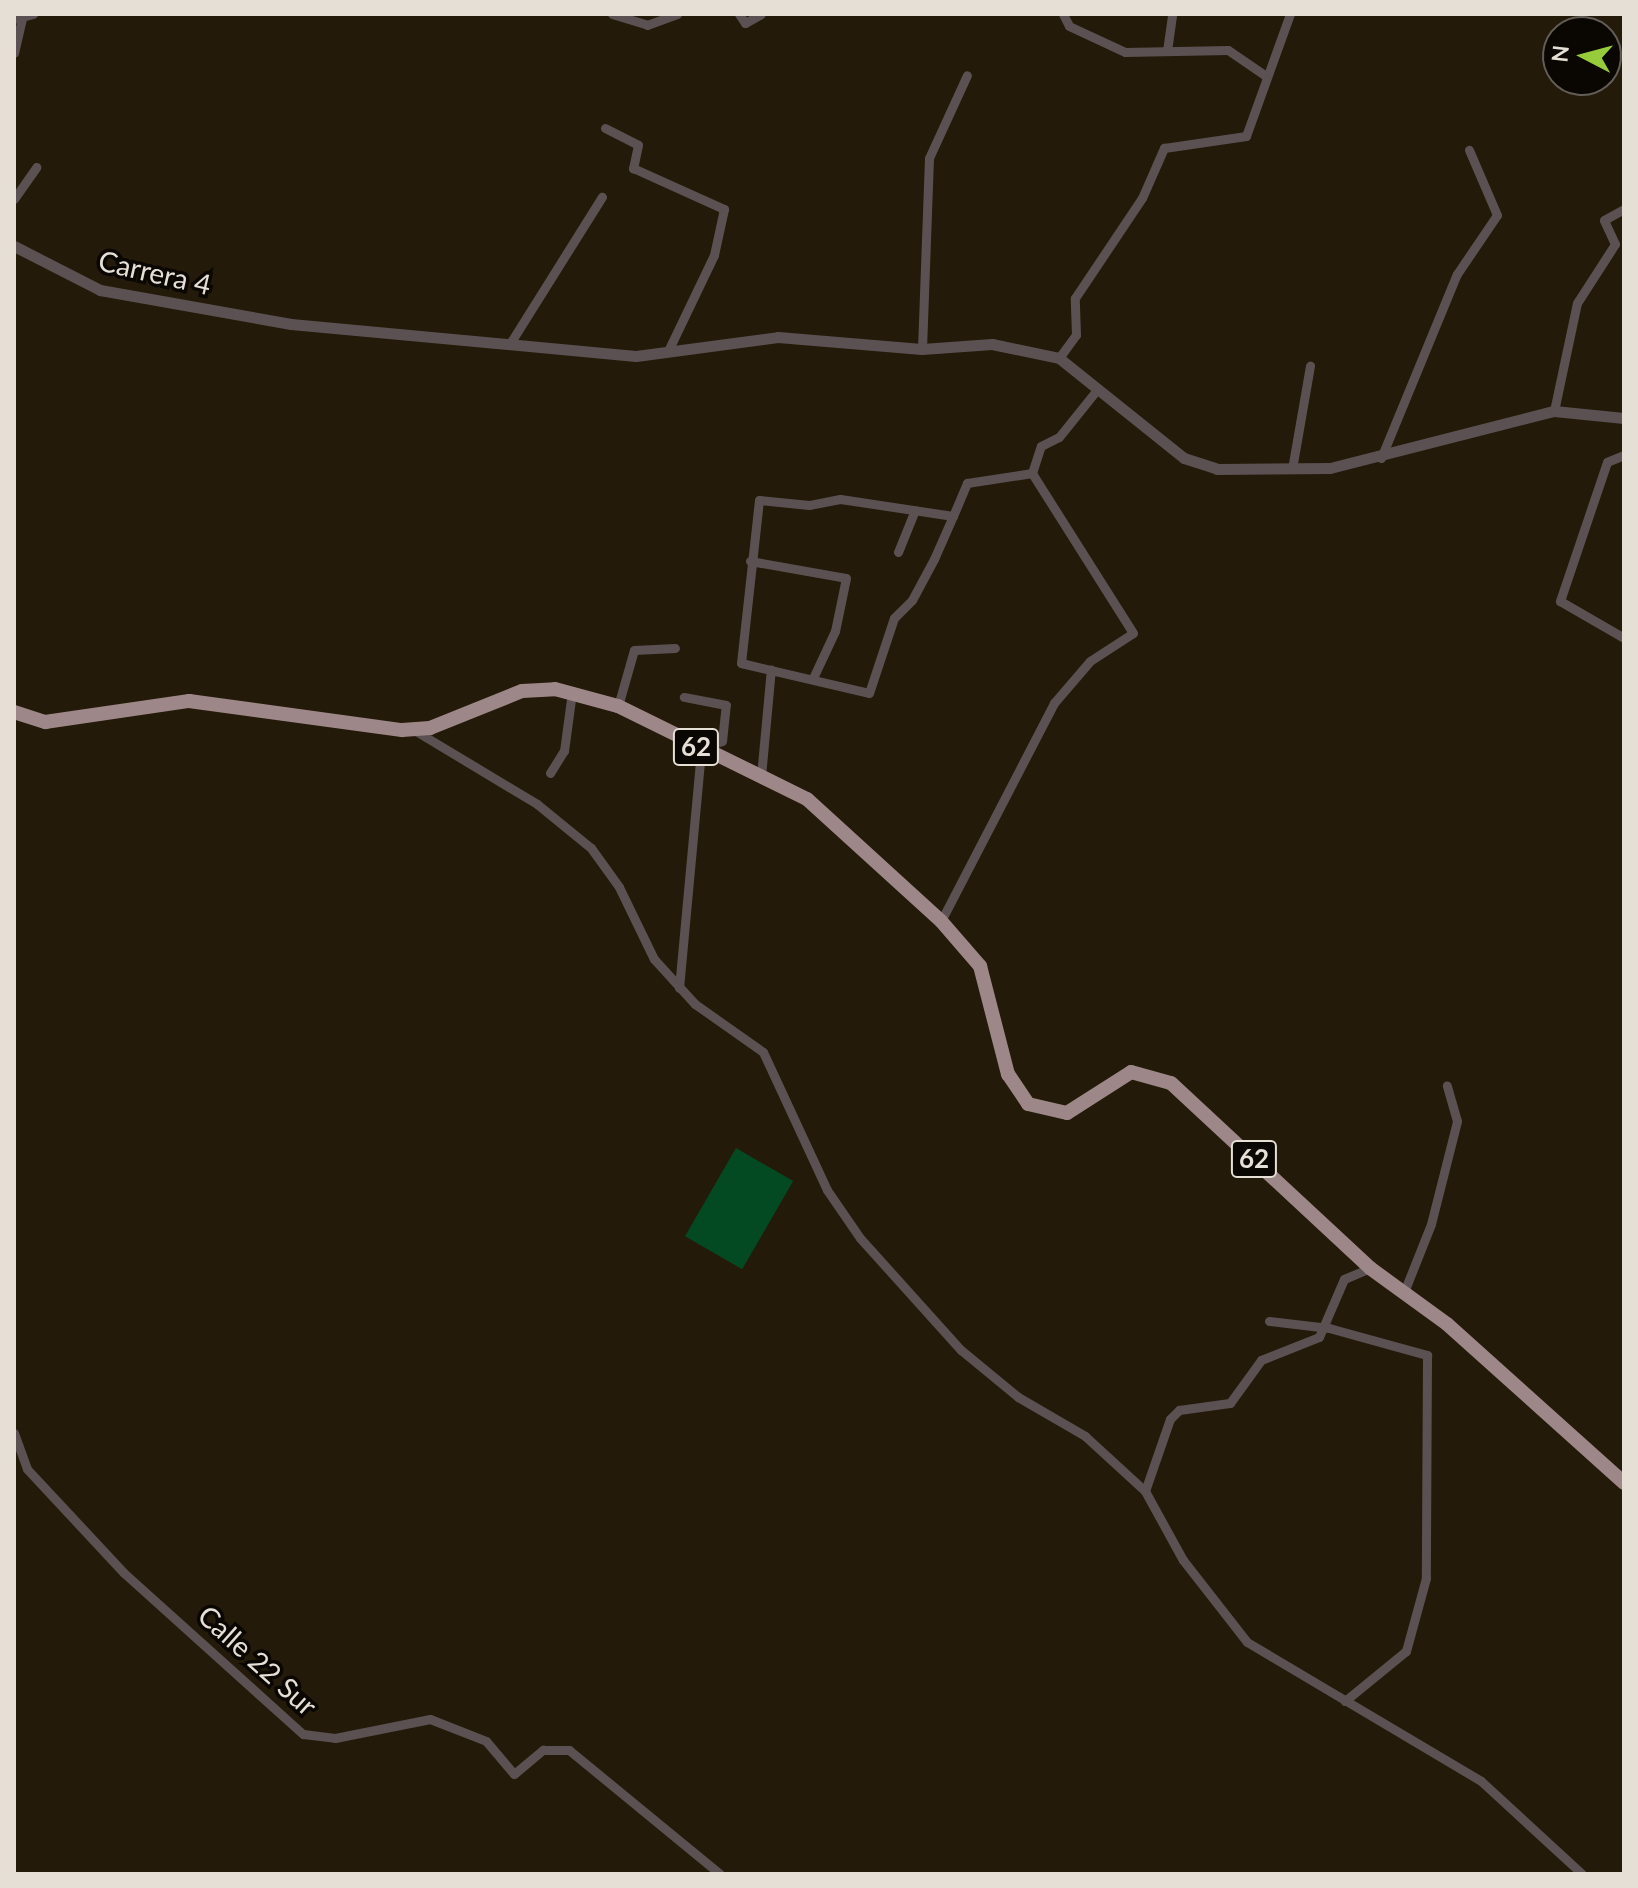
<!DOCTYPE html>
<style>
body{margin:0}
#map{position:relative;width:1638px;height:1888px;overflow:hidden;background:#241a09;font-family:Lato,sans-serif}
div>[style]{position:absolute}
.green>*{inset:0;background:#034a23;transform-origin:0 0}
.minor>*{height:9px;margin:-4.5px;padding:0 4.5px;transform-origin:4.5px;border-radius:4.5px;background:#5c5152}
.tertiary>*{height:11px;margin:-5.5px;padding:0 5.5px;transform-origin:5.5px;border-radius:5.5px;background:#5c5152}
.primary>*{height:14px;margin:-7px;padding:0 7px;transform-origin:7px;border-radius:7px;background:#9e8789}
span{translate:-50% -50%;white-space:nowrap;text-align:center;line-height:1.15;-webkit-text-stroke:7px #0a0602;paint-order:stroke}
.shield-label span{padding:2px 6px;background:#0a0602;border:2px solid;border-radius:6px;-webkit-text-stroke-width:0}
.shield-label{font-size:26px;color:#e6dfd5;font-weight:700}
.street-label{font-size:28px;color:#e6dfd5}
.frame{position:absolute;inset:0;border:16px solid #e6dfd5;pointer-events:none}
.north{position:absolute;left:1542px;top:16px;width:80px;height:80px;box-sizing:border-box;background:#0a0602;border:2px solid #625d56;border-radius:50%;rotate:276deg;font-size:22px;font-weight:700;line-height:32px;text-align:center;color:#e6dfd5}
.north::after{content:'';display:block;margin:auto;width:28px;height:36px;background:#96cc3a;clip-path:polygon(50% 0,100% 100%,50% 72%,0 100%)}
</style>
<div id="map">
<div class="green">
<div style="left:736px;top:1148px;width:66px;height:102px;rotate:30deg"></div>
</div>
<div class="minor">
<div style="left:612px;top:14px;width:37px;rotate:17deg"></div>
<div style="left:647px;top:25px;width:32px;rotate:-20deg"></div>
<div style="left:739px;top:14px;width:11px;rotate:56deg"></div>
<div style="left:745px;top:23px;width:18px;rotate:-29deg"></div>
<div style="left:1063px;top:14px;width:13px;rotate:63deg"></div>
<div style="left:1069px;top:26px;width:62px;rotate:24.9deg"></div>
<div style="left:1125px;top:52px;width:103px;rotate:-1.1deg"></div>
<div style="left:1228px;top:50px;width:46px;rotate:34.4deg"></div>
<div style="left:14px;top:19px;width:20px;rotate:-15deg"></div>
<div style="left:1167px;top:51px;width:37px;rotate:-82deg"></div>
<div style="left:14px;top:53px;width:37px;rotate:-77deg"></div>
<div style="left:605px;top:128px;width:37px;rotate:27deg"></div>
<div style="left:638px;top:145px;width:24px;rotate:102deg"></div>
<div style="left:633px;top:168px;width:100px;rotate:24.3deg"></div>
<div style="left:724px;top:209px;width:47px;rotate:102.3deg"></div>
<div style="left:714px;top:255px;width:104px;rotate:115.6deg"></div>
<div style="left:14px;top:199px;width:39px;rotate:-55deg"></div>
<div style="left:509px;top:345px;width:175px;rotate:-57.9deg"></div>
<div style="left:922px;top:349px;width:191px;rotate:-87.9deg"></div>
<div style="left:929px;top:158px;width:91px;rotate:-65.4deg"></div>
<div style="left:1059px;top:358px;width:29px;rotate:-54deg"></div>
<div style="left:1076px;top:335px;width:37px;rotate:-92deg"></div>
<div style="left:1075px;top:298px;width:120px;rotate:-56.2deg"></div>
<div style="left:1142px;top:198px;width:55px;rotate:-66.3deg"></div>
<div style="left:1164px;top:148px;width:83px;rotate:-8.3deg"></div>
<div style="left:1246px;top:136px;width:130px;rotate:-70.2deg"></div>
<div style="left:1554px;top:411px;width:110px;rotate:-78deg"></div>
<div style="left:1577px;top:303px;width:70px;rotate:-57.2deg"></div>
<div style="left:1615px;top:244px;width:26px;rotate:-115deg"></div>
<div style="left:1604px;top:220px;width:23px;rotate:-29deg"></div>
<div style="left:1624px;top:455px;width:18px;rotate:158deg"></div>
<div style="left:1607px;top:462px;width:147px;rotate:108.7deg"></div>
<div style="left:1560px;top:601px;width:74px;rotate:30deg"></div>
<div style="left:1381px;top:458px;width:199px;rotate:-67.6deg"></div>
<div style="left:1457px;top:274px;width:71px;rotate:-55.9deg"></div>
<div style="left:1497px;top:215px;width:71px;rotate:-113.3deg"></div>
<div style="left:1292px;top:469px;width:105px;rotate:-80.1deg"></div>
<div style="left:953px;top:516px;width:114px;rotate:-171.4deg"></div>
<div style="left:840px;top:499px;width:32px;rotate:169deg"></div>
<div style="left:809px;top:505px;width:50px;rotate:-174.3deg"></div>
<div style="left:759px;top:500px;width:164px;rotate:96.3deg"></div>
<div style="left:741px;top:663px;width:131px;rotate:13.2deg"></div>
<div style="left:869px;top:693px;width:79px;rotate:-71.6deg"></div>
<div style="left:894px;top:618px;width:25px;rotate:-45deg"></div>
<div style="left:912px;top:600px;width:47px;rotate:-61.8deg"></div>
<div style="left:934px;top:559px;width:47px;rotate:-66.2deg"></div>
<div style="left:953px;top:516px;width:36px;rotate:-67deg"></div>
<div style="left:967px;top:483px;width:66px;rotate:-8.7deg"></div>
<div style="left:898px;top:552px;width:45px;rotate:-68deg"></div>
<div style="left:750px;top:561px;width:97px;rotate:10deg"></div>
<div style="left:846px;top:578px;width:54px;rotate:101.7deg"></div>
<div style="left:835px;top:631px;width:52px;rotate:115.1deg"></div>
<div style="left:618px;top:706px;width:58px;rotate:-74.1deg"></div>
<div style="left:634px;top:650px;width:41px;rotate:-2.8deg"></div>
<div style="left:414px;top:730px;width:144px;rotate:31deg"></div>
<div style="left:537px;top:804px;width:70px;rotate:39.2deg"></div>
<div style="left:591px;top:848px;width:48px;rotate:54.3deg"></div>
<div style="left:619px;top:887px;width:80px;rotate:64.1deg"></div>
<div style="left:654px;top:959px;width:61px;rotate:47.7deg"></div>
<div style="left:695px;top:1004px;width:83px;rotate:35.2deg"></div>
<div style="left:763px;top:1052px;width:152px;rotate:65.1deg"></div>
<div style="left:827px;top:1190px;width:58px;rotate:55.5deg"></div>
<div style="left:860px;top:1238px;width:151px;rotate:48deg"></div>
<div style="left:961px;top:1350px;width:74px;rotate:39.5deg"></div>
<div style="left:1018px;top:1397px;width:78px;rotate:30.2deg"></div>
<div style="left:1085px;top:1436px;width:81px;rotate:42.5deg"></div>
<div style="left:1145px;top:1491px;width:79px;rotate:61.2deg"></div>
<div style="left:1183px;top:1560px;width:104px;rotate:52deg"></div>
<div style="left:1247px;top:1642px;width:272px;rotate:30.7deg"></div>
<div style="left:1481px;top:1781px;width:137px;rotate:42.6deg"></div>
<div style="left:550px;top:773px;width:26px;rotate:-58deg"></div>
<div style="left:564px;top:751px;width:60px;rotate:-82.3deg"></div>
<div style="left:761px;top:776px;width:107px;rotate:-84.7deg"></div>
<div style="left:941px;top:921px;width:246px;rotate:-62.6deg"></div>
<div style="left:1054px;top:703px;width:55px;rotate:-49.4deg"></div>
<div style="left:1090px;top:661px;width:51px;rotate:-33.1deg"></div>
<div style="left:1133px;top:633px;width:189px;rotate:-122.3deg"></div>
<div style="left:1032px;top:473px;width:28px;rotate:-72deg"></div>
<div style="left:1041px;top:446px;width:20px;rotate:-27deg"></div>
<div style="left:1059px;top:437px;width:59px;rotate:-51.2deg"></div>
<div style="left:679px;top:988px;width:240px;rotate:-84.7deg"></div>
<div style="left:701px;top:749px;width:22px;rotate:-21deg"></div>
<div style="left:722px;top:741px;width:36px;rotate:-84deg"></div>
<div style="left:726px;top:705px;width:43px;rotate:-169.2deg"></div>
<div style="left:1404px;top:1292px;width:73px;rotate:-68.3deg"></div>
<div style="left:1431px;top:1224px;width:106px;rotate:-75.8deg"></div>
<div style="left:1457px;top:1121px;width:37px;rotate:-106deg"></div>
<div style="left:1269px;top:1321px;width:60px;rotate:6.7deg"></div>
<div style="left:1329px;top:1328px;width:102px;rotate:15.4deg"></div>
<div style="left:1427px;top:1355px;width:223px;rotate:90.3deg"></div>
<div style="left:1426px;top:1578px;width:76px;rotate:105.3deg"></div>
<div style="left:1406px;top:1651px;width:79px;rotate:140.7deg"></div>
<div style="left:14px;top:1433px;width:38px;rotate:70deg"></div>
<div style="left:27px;top:1469px;width:142px;rotate:47deg"></div>
<div style="left:124px;top:1573px;width:241px;rotate:42deg"></div>
<div style="left:303px;top:1734px;width:32px;rotate:7deg"></div>
<div style="left:335px;top:1738px;width:97px;rotate:-11.3deg"></div>
<div style="left:430px;top:1719px;width:60px;rotate:21.4deg"></div>
<div style="left:486px;top:1741px;width:43px;rotate:49.7deg"></div>
<div style="left:514px;top:1774px;width:38px;rotate:-40deg"></div>
<div style="left:543px;top:1750px;width:26px"></div>
<div style="left:569px;top:1750px;width:195px;rotate:39.4deg"></div>
<div style="left:1145px;top:1491px;width:76px;rotate:-70.9deg"></div>
<div style="left:1170px;top:1419px;width:13px;rotate:-45deg"></div>
<div style="left:1179px;top:1410px;width:51px;rotate:-7.8deg"></div>
<div style="left:1230px;top:1403px;width:53px;rotate:-54.2deg"></div>
<div style="left:1261px;top:1360px;width:62px;rotate:-21.6deg"></div>
<div style="left:1319px;top:1337px;width:63px;rotate:-66.7deg"></div>
<div style="left:1344px;top:1279px;width:28px;rotate:-23deg"></div>
</div>
<div class="tertiary">
<div style="left:14px;top:246px;width:97px;rotate:27.1deg"></div>
<div style="left:100px;top:290px;width:194px;rotate:10.1deg"></div>
<div style="left:291px;top:324px;width:346px;rotate:5.3deg"></div>
<div style="left:636px;top:356px;width:143px;rotate:-7.6deg"></div>
<div style="left:778px;top:337px;width:144px;rotate:4.8deg"></div>
<div style="left:922px;top:349px;width:70px;rotate:-4.1deg"></div>
<div style="left:992px;top:344px;width:68px;rotate:11.8deg"></div>
<div style="left:1059px;top:358px;width:160px;rotate:38.7deg"></div>
<div style="left:1184px;top:458px;width:35px;rotate:18deg"></div>
<div style="left:1217px;top:469px;width:113px;rotate:-0.5deg"></div>
<div style="left:1330px;top:468px;width:231px;rotate:-14.3deg"></div>
<div style="left:1554px;top:411px;width:70px;rotate:5.7deg"></div>
</div>
<div class="primary">
<div style="left:14px;top:712px;width:33px;rotate:18deg"></div>
<div style="left:45px;top:722px;width:146px;rotate:-8.3deg"></div>
<div style="left:189px;top:701px;width:215px;rotate:7.8deg"></div>
<div style="left:402px;top:730px;width:28px;rotate:-4deg"></div>
<div style="left:430px;top:728px;width:99px;rotate:-21.9deg"></div>
<div style="left:522px;top:691px;width:33px;rotate:-3deg"></div>
<div style="left:555px;top:689px;width:65px;rotate:15.1deg"></div>
<div style="left:618px;top:706px;width:211px;rotate:26.2deg"></div>
<div style="left:807px;top:799px;width:181px;rotate:42.3deg"></div>
<div style="left:941px;top:921px;width:60px;rotate:49.1deg"></div>
<div style="left:980px;top:966px;width:112px;rotate:75.5deg"></div>
<div style="left:1008px;top:1074px;width:36px;rotate:56deg"></div>
<div style="left:1028px;top:1104px;width:40px;rotate:13deg"></div>
<div style="left:1067px;top:1113px;width:76px;rotate:-32.6deg"></div>
<div style="left:1131px;top:1072px;width:41px;rotate:15.4deg"></div>
<div style="left:1171px;top:1083px;width:272px;rotate:42.9deg"></div>
<div style="left:1370px;top:1268px;width:95px;rotate:36deg"></div>
<div style="left:1447px;top:1324px;width:238px;rotate:41.9deg"></div>
</div>
<div class="shield-label">
<span style="left:696px;top:747px">62</span>
<span style="left:1254px;top:1159px">62</span>
</div>
<div class="street-label">
<span style="left:155px;top:272px;rotate:13deg">Carrera 4</span>
<span style="left:258px;top:1660px;rotate:42deg">Calle 22 Sur</span>
</div>
<div class="frame"></div>
<div class="north">N</div>
</div>
